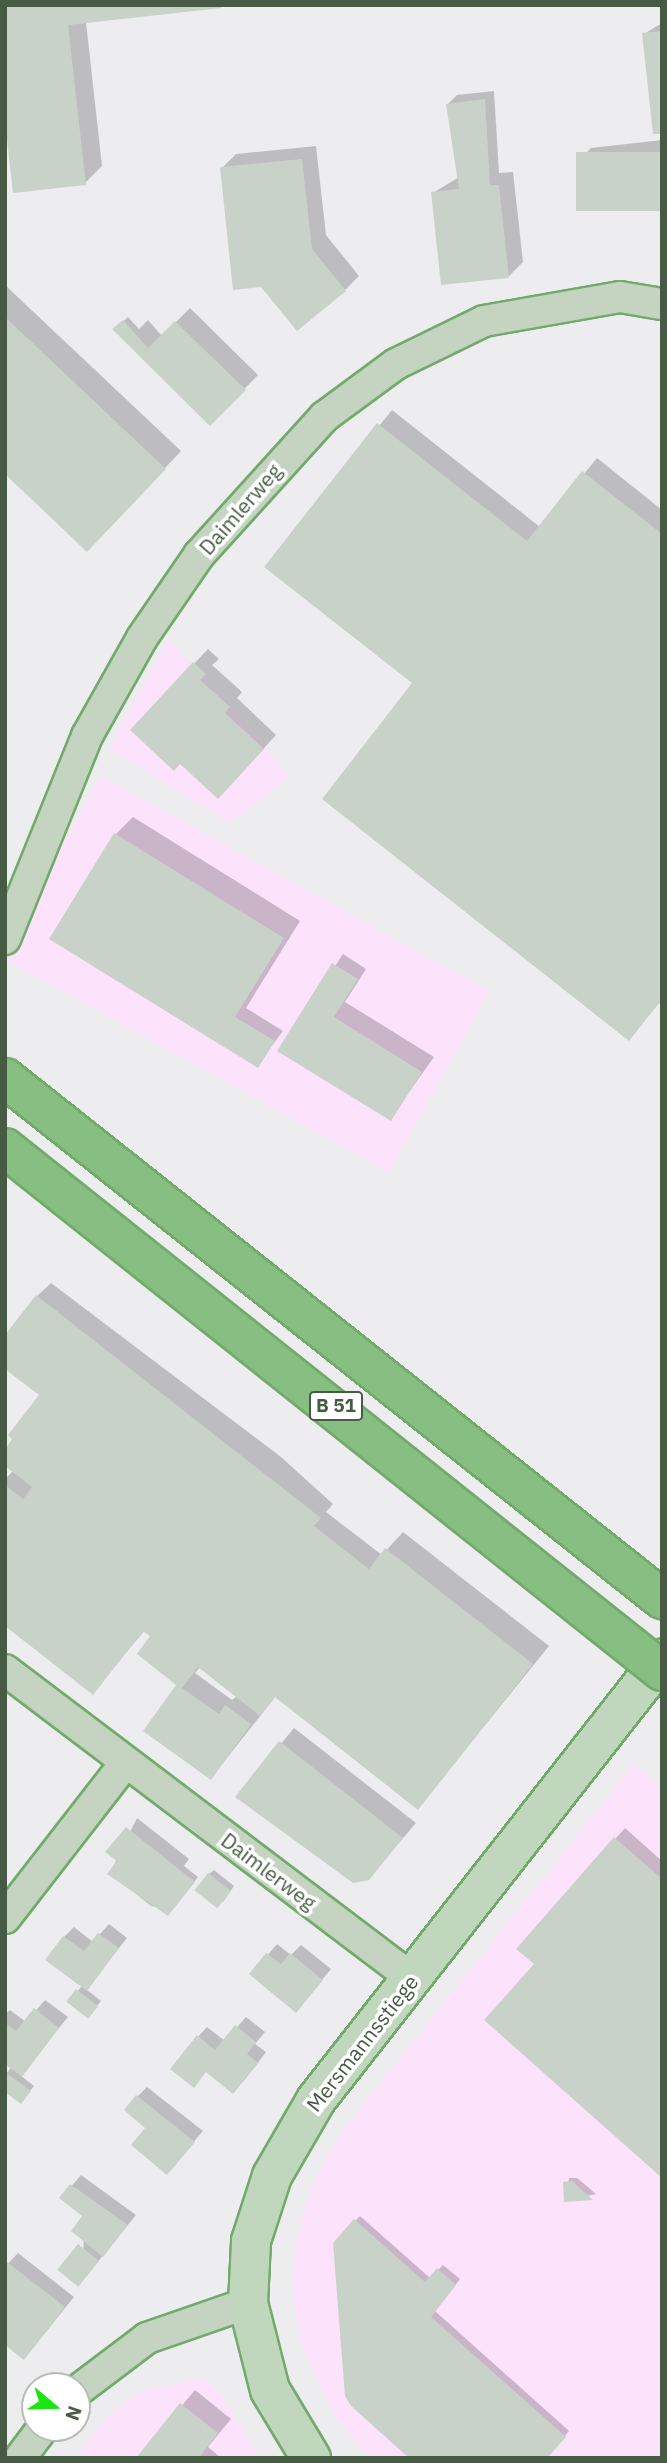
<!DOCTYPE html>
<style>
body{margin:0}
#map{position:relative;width:667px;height:2463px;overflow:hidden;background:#edecef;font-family:"IBM Plex Sans",sans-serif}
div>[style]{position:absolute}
.commercial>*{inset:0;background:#fce2fa;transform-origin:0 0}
.shadow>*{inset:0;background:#0003}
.building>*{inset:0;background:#c9d2c9;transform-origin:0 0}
.roads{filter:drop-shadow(2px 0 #72aa6c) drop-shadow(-2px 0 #72aa6c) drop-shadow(0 2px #72aa6c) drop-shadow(0 -2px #72aa6c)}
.street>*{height:30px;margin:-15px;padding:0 15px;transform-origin:15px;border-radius:15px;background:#c4d4c1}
.secondary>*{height:38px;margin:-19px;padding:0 19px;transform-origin:19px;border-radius:19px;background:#c0d6bd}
.highway>*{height:38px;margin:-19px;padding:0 19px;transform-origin:19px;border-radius:19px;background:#87be81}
.bridges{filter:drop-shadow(2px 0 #72aa6c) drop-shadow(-2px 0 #72aa6c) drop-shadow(0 2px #72aa6c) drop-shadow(0 -2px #72aa6c)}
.highway-bridge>*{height:38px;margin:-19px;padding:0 19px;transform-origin:19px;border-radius:19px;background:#87be81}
span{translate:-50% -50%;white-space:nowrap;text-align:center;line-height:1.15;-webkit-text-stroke:7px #fff;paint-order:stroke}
.shield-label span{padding:2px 5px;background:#fff;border:2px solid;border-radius:5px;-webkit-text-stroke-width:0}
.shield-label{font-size:19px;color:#475a44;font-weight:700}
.street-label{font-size:21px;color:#475a44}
.frame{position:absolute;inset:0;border:7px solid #475a44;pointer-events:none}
.north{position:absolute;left:21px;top:2372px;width:70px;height:70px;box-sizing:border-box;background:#fff;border:2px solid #b5bdb4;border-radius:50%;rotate:109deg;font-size:19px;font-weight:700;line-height:28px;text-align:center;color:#475a44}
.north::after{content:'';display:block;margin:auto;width:24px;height:32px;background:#1ce411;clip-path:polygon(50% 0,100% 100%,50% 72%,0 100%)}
</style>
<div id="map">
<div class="commercial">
<div style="clip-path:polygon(169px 640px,290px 776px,230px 823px,109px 748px)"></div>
<div style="left:101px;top:776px;width:444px;height:207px;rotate:29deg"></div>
<div style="clip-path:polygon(633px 1765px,662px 1789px,662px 2458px,370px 2458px,333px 2414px,300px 2339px,293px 2288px,296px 2241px,313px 2182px,341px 2133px)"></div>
<div style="clip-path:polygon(203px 2379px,220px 2393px,260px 2458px,75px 2458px,108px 2416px,140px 2391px)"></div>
</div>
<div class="shadow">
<div style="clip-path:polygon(5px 5px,221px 5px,86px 22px,102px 166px,85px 183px)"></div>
<div style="clip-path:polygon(662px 23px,662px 132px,644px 34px)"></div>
<div style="clip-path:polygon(494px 91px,499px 173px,513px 172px,523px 262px,509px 276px,433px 193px,459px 177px,448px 104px,457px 95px)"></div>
<div style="clip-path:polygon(662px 140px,662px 209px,577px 162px,591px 148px)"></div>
<div style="clip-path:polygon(316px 146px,326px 235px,359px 276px,345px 290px,222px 168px,236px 154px)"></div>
<div style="clip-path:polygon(5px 285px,181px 451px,104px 533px,5px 472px)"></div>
<div style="clip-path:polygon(190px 308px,258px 375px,210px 424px,115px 329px,128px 317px,139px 329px,148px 320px,162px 336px)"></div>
<div style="clip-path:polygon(392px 410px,540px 527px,597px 458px,662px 510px,662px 1000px,629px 1038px,415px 683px,266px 566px)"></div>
<div style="clip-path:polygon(208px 649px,219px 659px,212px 665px,242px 692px,237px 698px,276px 735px,232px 783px,181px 762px,132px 730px)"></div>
<div style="clip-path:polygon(133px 817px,300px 921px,246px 1008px,283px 1031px,257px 1066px,116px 834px)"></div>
<div style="clip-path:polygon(343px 954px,366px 969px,345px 1002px,434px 1057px,390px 1119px,279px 1051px)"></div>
<div style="clip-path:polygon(evenodd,51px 1283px,281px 1457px,333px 1504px,326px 1512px,382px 1555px,403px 1532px,549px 1646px,418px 1808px,276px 1696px,211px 1778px,178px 1684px,153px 1636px,145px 1630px,93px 1692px,5px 1619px,5px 1479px,14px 1470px,5px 1450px,42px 1395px,37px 1296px,51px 1283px,200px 1667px,237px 1696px,232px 1700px,195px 1673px,200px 1667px)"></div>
<div style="clip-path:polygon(294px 1728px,416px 1823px,368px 1879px,237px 1797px)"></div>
<div style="clip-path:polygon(137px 1818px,189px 1859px,184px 1866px,198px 1877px,172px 1909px,151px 1906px,110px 1873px)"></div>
<div style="clip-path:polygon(625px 1828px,662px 1861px,662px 2176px,536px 1964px,551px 1910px)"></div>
<div style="clip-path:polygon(214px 1870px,234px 1886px,223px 1902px,209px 1874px)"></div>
<div style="clip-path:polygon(109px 1924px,127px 1938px,86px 1989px,101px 2001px,92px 2012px,68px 2002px,82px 1986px,64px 1937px,74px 1927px,93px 1942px)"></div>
<div style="clip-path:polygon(277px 1944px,291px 1955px,301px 1945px,331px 1969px,296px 2011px,252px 1974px)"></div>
<div style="clip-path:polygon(45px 2000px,68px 2017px,20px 2075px,34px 2086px,25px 2097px,5px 2075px,12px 2067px,5px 2062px,5px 2014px,10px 2010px,26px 2022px)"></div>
<div style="clip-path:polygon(246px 2017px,265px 2032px,255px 2044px,266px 2052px,243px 2082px,198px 2037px,207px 2027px,225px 2041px)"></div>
<div style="clip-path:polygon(147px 2087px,203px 2131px,167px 2173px,137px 2097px)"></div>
<div style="clip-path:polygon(81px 2175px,136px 2215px,83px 2280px,84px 2216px,61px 2198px)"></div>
<div style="clip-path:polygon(569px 2178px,577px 2178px,596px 2194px,566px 2200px)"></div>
<div style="clip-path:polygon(360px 2216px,430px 2278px,443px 2265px,460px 2279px,435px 2311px,569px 2431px,545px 2458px,334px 2244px)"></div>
<div style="clip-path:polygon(18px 2253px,74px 2297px,33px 2348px,5px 2343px,5px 2267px)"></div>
<div style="clip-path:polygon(195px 2390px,231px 2419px,208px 2447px,221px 2458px,138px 2458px)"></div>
</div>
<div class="building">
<div style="clip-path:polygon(5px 5px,220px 5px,221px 8px,68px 25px,86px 185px,13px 193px,5px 122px)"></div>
<div style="clip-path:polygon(662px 31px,662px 134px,653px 134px,642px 33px)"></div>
<div style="clip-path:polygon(485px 99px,490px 185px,499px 185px,509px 278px,441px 285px,431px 192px,459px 189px,446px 104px)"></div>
<div style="left:662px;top:152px;width:59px;height:86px;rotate:90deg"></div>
<div style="clip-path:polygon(302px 159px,312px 249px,346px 291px,297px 331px,261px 287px,233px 290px,220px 167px)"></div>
<div style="clip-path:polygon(5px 317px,166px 469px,87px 552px,5px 474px)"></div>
<div style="clip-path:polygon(123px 320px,148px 348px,175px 321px,246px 390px,210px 426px,112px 329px)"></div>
<div style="clip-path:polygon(377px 423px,527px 541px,582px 471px,662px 534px,662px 999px,629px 1041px,322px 799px,412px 683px,264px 567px)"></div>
<div style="clip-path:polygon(193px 662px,206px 674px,200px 680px,230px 707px,225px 713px,264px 749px,218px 799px,180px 764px,174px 771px,130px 730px)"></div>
<div style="clip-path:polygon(114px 833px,284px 938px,235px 1017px,275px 1041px,258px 1068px,49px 939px)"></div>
<div style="clip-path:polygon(332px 963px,358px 979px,334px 1017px,422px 1072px,391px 1121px,277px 1051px)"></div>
<div style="clip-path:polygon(36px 1295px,321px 1518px,314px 1526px,369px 1569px,385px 1548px,533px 1664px,418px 1810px,275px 1697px,260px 1716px,198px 1667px,182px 1688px,219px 1714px,225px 1705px,251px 1724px,211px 1780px,143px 1731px,176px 1685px,137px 1654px,150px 1636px,143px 1631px,93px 1695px,5px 1626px,5px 1485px,23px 1499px,32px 1487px,5px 1466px,5px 1449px,13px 1440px,8px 1435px,39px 1395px,5px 1369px,5px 1335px)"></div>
<div style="clip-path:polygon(279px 1741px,403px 1838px,369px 1880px,353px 1883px,235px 1797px)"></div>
<div style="clip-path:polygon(126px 1827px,195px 1882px,168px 1916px,107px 1874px,117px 1861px,105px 1852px)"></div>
<div style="clip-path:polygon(614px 1837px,662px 1879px,662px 2178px,484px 2020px,534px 1964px,516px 1949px)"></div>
<div style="left:208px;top:1873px;width:29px;height:22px;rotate:38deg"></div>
<div style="clip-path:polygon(98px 1933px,119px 1948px,87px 1991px,45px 1960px,63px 1936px,84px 1951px)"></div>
<div style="clip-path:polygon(266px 1953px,281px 1964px,290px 1953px,323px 1980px,296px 2013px,249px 1974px)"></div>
<div style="left:76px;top:1989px;width:28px;height:16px;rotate:38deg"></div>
<div style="clip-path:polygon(34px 2008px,59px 2028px,22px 2077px,5px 2064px,5px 2023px,16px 2031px)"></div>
<div style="clip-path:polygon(235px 2025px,256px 2042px,247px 2054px,258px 2063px,233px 2094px,206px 2072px,194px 2088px,170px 2069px,197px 2035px,215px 2050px)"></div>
<div style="clip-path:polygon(5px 2072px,31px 2091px,21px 2104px,5px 2092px)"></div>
<div style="clip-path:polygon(136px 2095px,195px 2142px,167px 2175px,131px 2145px,145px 2128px,124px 2110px)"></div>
<div style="clip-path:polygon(572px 2181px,593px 2200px,564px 2202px,563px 2182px)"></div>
<div style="clip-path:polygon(70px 2184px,128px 2225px,103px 2257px,71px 2231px,82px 2216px,59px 2198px)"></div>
<div style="clip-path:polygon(354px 2219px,425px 2282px,437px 2268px,456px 2285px,431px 2317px,566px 2437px,547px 2458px,409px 2458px,351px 2406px,345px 2396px,333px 2243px)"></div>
<div style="left:78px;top:2244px;width:27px;height:33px;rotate:39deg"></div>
<div style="clip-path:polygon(7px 2262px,65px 2307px,24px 2360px,5px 2345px)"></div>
<div style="clip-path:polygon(180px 2403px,218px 2433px,199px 2458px,136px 2458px)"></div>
</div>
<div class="roads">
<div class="street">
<div style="left:5px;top:939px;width:219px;rotate:-68deg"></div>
<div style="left:87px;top:736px;width:112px;rotate:-60.7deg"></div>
<div style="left:142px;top:638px;width:101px;rotate:-55.5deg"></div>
<div style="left:199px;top:555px;width:186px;rotate:-47.8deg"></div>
<div style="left:324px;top:417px;width:89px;rotate:-36.4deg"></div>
<div style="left:396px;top:364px;width:98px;rotate:-26deg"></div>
<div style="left:484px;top:321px;width:138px;rotate:-10deg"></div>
<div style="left:620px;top:297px;width:43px;rotate:9.5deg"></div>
<div style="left:5px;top:1670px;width:512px;rotate:37.14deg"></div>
<div style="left:5px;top:1918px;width:197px;rotate:-52.2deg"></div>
<div style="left:77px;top:2391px;width:88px;rotate:-37.1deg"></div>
<div style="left:147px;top:2338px;width:107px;rotate:-19.1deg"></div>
<div style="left:20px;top:2458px;width:38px;rotate:-53deg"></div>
</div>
<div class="secondary">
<div style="left:311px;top:2458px;width:79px;rotate:-121.1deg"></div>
<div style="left:270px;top:2390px;width:90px;rotate:-104.2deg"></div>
<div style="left:248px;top:2303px;width:62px;rotate:-87.2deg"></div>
<div style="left:251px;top:2241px;width:68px;rotate:-72.1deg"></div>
<div style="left:272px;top:2176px;width:88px;rotate:-59.9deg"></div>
<div style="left:316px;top:2100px;width:561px;rotate:-51.88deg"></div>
</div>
<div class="highway">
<div style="left:5px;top:1078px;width:839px;rotate:38.41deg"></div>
</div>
</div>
<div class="bridges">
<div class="highway-bridge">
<div style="left:5px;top:1148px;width:840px;rotate:38.52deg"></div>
</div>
</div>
<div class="shield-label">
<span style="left:336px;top:1406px">B 51</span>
</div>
<div class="street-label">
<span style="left:240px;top:509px;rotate:-49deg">Daimlerweg</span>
<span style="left:269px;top:1871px;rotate:37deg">Daimlerweg</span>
<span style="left:362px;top:2043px;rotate:-52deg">Mersmannsstiege</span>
</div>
<div class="frame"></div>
<div class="north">N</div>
</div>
